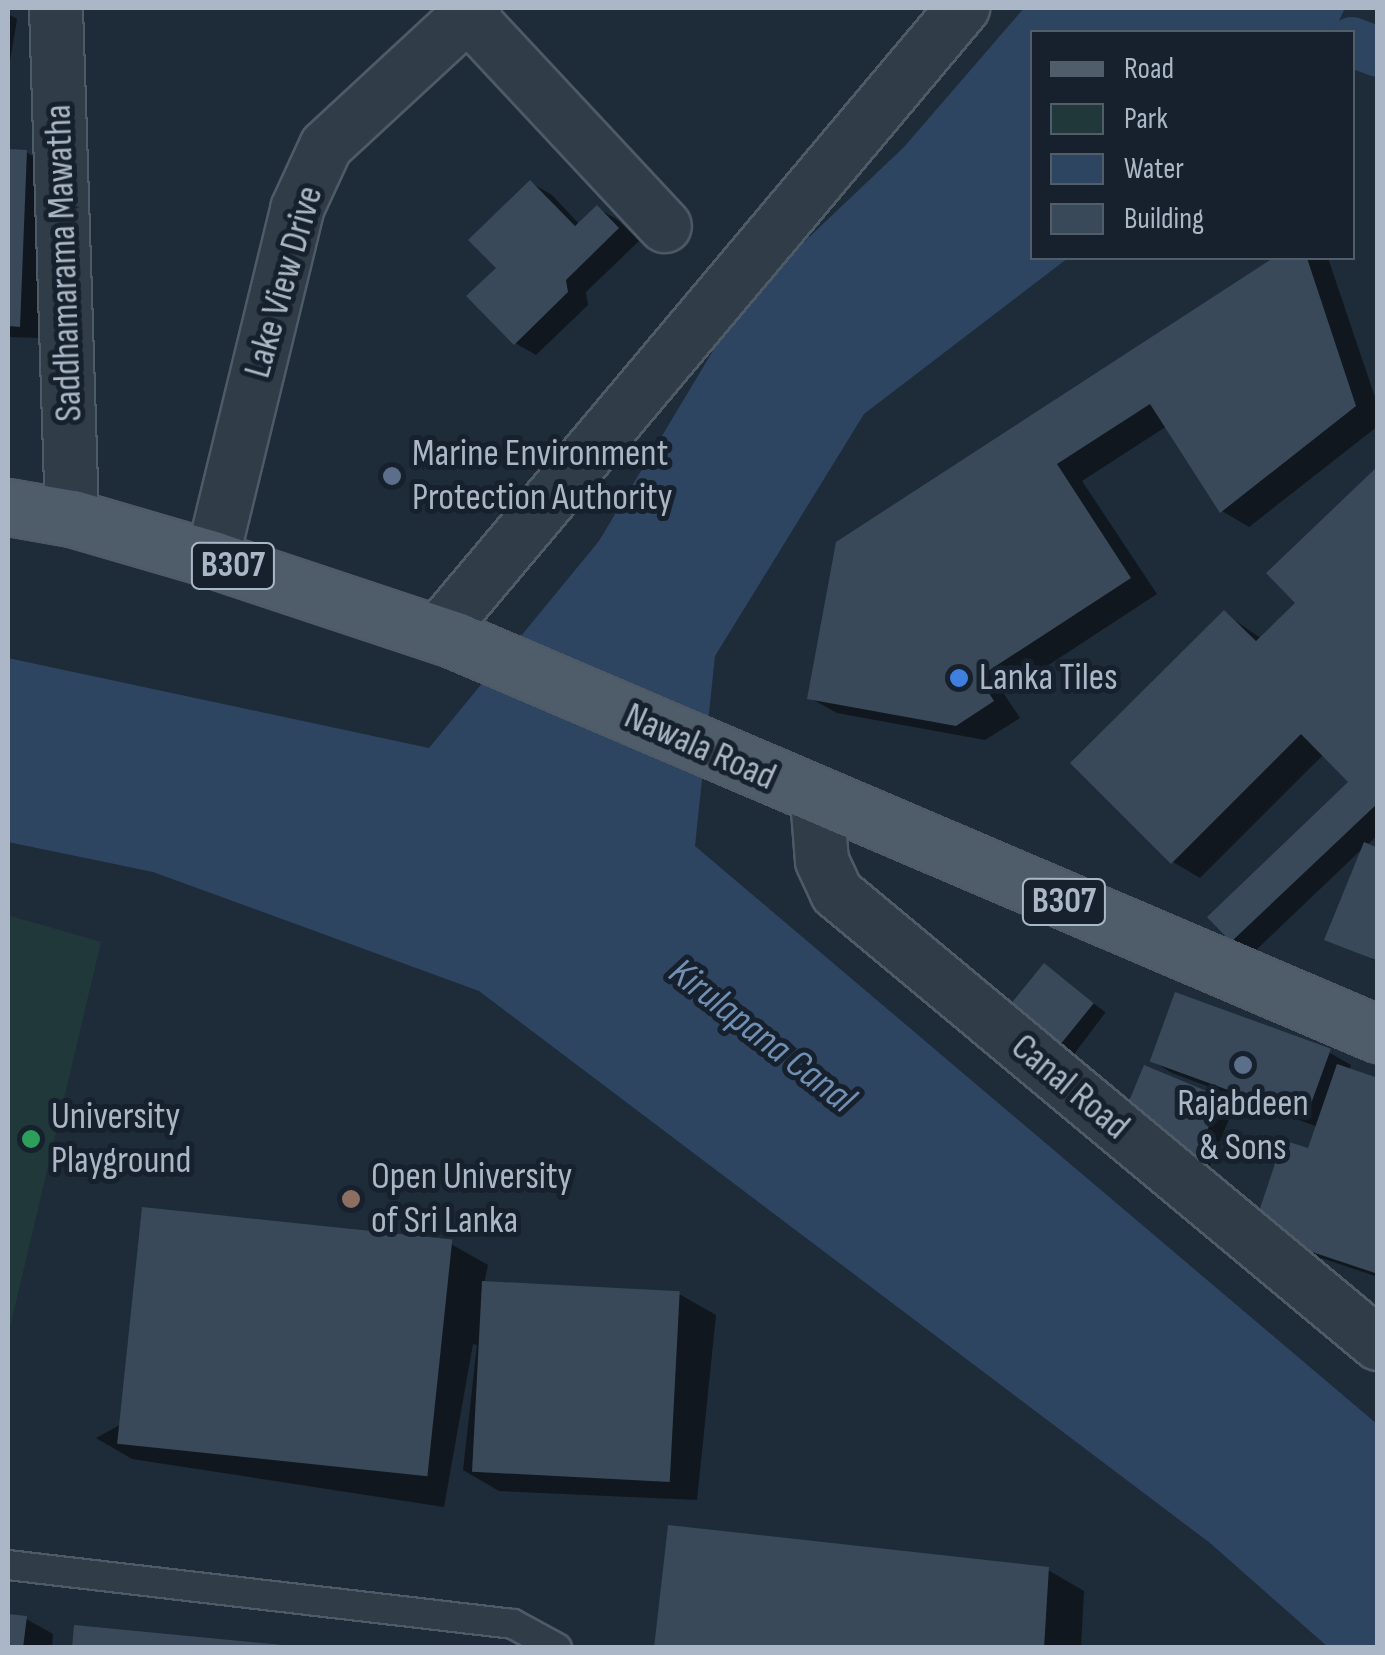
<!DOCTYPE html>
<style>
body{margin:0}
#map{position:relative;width:1385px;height:1655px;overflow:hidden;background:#1e2b39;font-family:"Sofia Sans Condensed",sans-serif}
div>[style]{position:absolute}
.green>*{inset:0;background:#20383a}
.water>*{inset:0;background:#2d4560}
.shadow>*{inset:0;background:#0007;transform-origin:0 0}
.canal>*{height:50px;margin:-25px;padding:0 25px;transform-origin:25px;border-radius:25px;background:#2d4560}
.building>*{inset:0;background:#394959;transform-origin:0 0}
.roads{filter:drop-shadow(2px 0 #4f5a67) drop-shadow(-2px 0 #4f5a67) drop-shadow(0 2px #4f5a67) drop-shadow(0 -2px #4f5a67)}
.lane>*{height:28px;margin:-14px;padding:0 14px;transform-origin:14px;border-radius:14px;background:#313c49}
.street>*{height:52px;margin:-26px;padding:0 26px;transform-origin:26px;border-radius:26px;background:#313c49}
.primary>*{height:55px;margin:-27.5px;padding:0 27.5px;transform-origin:27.5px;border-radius:27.5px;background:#4f5c6a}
.dots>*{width:28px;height:28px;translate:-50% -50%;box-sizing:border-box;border:5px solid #17212d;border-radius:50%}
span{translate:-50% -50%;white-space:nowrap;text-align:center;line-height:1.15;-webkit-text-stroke:10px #17212d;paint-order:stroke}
.shield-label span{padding:2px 8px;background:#17212d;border:2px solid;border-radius:8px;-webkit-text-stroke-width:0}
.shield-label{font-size:35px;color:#abb7c6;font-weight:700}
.street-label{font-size:38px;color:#abb7c6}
.poi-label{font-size:38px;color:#abb7c6}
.left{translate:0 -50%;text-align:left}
.water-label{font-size:40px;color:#708fb2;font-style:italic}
.frame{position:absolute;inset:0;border:10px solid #abb7c6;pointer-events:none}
.legend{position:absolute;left:1030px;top:30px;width:325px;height:230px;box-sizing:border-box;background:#17212d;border:2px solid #525d6a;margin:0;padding:12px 18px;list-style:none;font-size:30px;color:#abb7c6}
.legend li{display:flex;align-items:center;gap:20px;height:50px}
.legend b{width:50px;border:2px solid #525d6a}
</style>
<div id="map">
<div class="green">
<div style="clip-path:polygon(8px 915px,101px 942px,8px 1336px)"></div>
</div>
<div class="water">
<div style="clip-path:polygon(1024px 8px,1345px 8px,1334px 32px,1032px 32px,1032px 258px,1068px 258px,864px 414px,715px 656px,695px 846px,1377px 1424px,1377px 1647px,1328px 1647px,1210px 1543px,479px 991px,153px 872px,8px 842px,8px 658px,429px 748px,599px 541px,744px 299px,904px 147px)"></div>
</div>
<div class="shadow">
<div style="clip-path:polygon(8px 14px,17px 19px,10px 61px,8px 61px)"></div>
<div style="clip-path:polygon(8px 151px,26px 152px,47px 165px,41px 338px,8px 337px)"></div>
<div style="clip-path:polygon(531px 183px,552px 195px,580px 225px,597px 208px,618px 220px,639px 241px,586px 292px,588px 305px,536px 355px,515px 343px,499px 268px)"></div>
<div style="clip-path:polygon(1277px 258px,1328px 258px,1378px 406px,1378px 426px,1249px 527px,1222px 511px,1167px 426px,1082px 481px,1157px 594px,1004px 694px,1020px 718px,985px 740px,837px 713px,810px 698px,838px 543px)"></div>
<div style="clip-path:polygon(1378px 470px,1378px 835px,1366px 846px,1378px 851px,1378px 962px,1327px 938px,1364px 847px,1254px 952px,1233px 940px,1351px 782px,1324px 754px,1200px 878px,1173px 862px,1073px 764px,1224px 613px,1262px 639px,1298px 603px)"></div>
<div style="left:1044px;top:966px;width:77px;height:59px;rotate:37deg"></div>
<div style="clip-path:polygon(1330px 1053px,1351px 1065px,1349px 1071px,1378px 1081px,1378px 1277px,1276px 1243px,1318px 1127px,1172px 1073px,1151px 1060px)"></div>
<div style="clip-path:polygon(1145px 1068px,1234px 1107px,1209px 1168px,1195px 1160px)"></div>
<div style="clip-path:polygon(451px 1244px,488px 1265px,484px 1284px,679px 1294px,716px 1315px,697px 1500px,499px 1491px,463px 1470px,477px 1345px,473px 1344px,444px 1507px,132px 1459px,96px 1438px)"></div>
<div style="clip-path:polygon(1048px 1570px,1084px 1591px,1081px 1648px,657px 1648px)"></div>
<div style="clip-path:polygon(8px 1617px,26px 1619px,53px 1634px,52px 1648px,8px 1648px)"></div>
</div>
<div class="canal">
<div style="left:1352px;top:42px;width:28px;rotate:21deg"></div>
</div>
<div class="building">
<div style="clip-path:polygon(8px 149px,27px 150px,20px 327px,8px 326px)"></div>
<div style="clip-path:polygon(530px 180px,575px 226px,597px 205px,619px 228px,566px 280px,568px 292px,514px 345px,466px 296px,496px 268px,468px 240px)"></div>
<div style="clip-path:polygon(1273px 258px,1307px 258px,1356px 406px,1220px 513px,1150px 404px,1057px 464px,1131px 578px,979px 677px,994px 701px,956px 726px,807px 699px,836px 542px)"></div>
<div style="clip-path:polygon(1378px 466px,1378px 803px,1231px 942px,1207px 917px,1348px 782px,1301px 734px,1171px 864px,1070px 763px,1224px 610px,1256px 641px,1295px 603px,1266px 573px)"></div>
<div style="clip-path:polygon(1364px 842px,1378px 848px,1378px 961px,1324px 940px)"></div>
<div style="left:1044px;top:963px;width:64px;height:63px;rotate:39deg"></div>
<div style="left:1175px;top:992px;width:166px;height:74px;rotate:20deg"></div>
<div style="clip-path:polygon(1337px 1064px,1378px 1078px,1378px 1274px,1252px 1232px,1283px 1140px,1308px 1148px)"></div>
<div style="clip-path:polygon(1144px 1065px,1221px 1097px,1194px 1162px,1127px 1106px)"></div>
<div style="left:142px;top:1207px;width:312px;height:238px;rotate:6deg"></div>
<div style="left:482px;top:1281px;width:198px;height:191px;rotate:3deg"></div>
<div style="clip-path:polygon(668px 1525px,1049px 1567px,1044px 1648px,654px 1648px)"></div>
<div style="clip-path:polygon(8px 1614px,27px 1616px,23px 1648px,8px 1648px)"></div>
<div style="clip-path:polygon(74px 1625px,283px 1645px,283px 1648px,72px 1648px)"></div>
</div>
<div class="roads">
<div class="lane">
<div style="left:8px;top:1565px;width:508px;rotate:6.66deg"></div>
<div style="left:513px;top:1624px;width:50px;rotate:28.6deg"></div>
</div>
<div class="street">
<div style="left:56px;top:8px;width:510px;rotate:88.2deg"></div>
<div style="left:467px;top:14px;width:290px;rotate:47deg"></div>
<div style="left:212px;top:559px;width:360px;rotate:-76.3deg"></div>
<div style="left:297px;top:209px;width:69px;rotate:-65.3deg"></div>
<div style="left:326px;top:146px;width:203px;rotate:-42.8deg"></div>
<div style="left:437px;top:634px;width:818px;rotate:-49.96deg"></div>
<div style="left:817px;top:798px;width:63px;rotate:85.5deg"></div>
<div style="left:822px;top:861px;width:35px;rotate:65deg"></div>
<div style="left:837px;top:893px;width:704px;rotate:39.82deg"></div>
</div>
<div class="primary">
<div style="left:8px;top:507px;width:65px;rotate:9.8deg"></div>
<div style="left:72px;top:518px;width:146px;rotate:16.3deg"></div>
<div style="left:212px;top:559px;width:256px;rotate:18.4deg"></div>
<div style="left:455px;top:640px;width:1004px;rotate:23.12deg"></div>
</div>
</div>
<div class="dots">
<div style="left:392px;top:476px;background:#5c6f8a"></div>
<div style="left:959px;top:678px;background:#3f7fe0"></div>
<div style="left:1243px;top:1065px;background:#5c6f8a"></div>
<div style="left:31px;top:1139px;background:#2e9e5b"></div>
<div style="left:351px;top:1199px;background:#8d6e63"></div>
</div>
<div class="shield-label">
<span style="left:233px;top:566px">B307</span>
<span style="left:1064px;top:902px">B307</span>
</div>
<div class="street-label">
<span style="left:64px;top:263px;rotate:-92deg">Saddhamarama Mawatha</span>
<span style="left:284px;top:282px;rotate:-74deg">Lake View Drive</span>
<span style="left:700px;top:747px;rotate:24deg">Nawala Road</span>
<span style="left:1070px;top:1087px;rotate:40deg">Canal Road</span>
</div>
<div class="poi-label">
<span class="left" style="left:412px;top:476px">Marine Environment<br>Protection Authority</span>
<span class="left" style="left:979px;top:678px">Lanka Tiles</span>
<span style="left:1243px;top:1126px">Rajabdeen<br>&amp; Sons</span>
<span class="left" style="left:51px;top:1139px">University<br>Playground</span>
<span class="left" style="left:371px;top:1199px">Open University<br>of Sri Lanka</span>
</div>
<div class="water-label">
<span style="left:762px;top:1036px;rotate:38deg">Kirulapana Canal</span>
</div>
<div class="frame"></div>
<ul class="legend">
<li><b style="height:12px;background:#4f5c6a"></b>Road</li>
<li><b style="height:28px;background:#20383a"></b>Park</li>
<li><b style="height:28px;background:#2d4560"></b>Water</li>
<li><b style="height:28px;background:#394959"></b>Building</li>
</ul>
</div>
